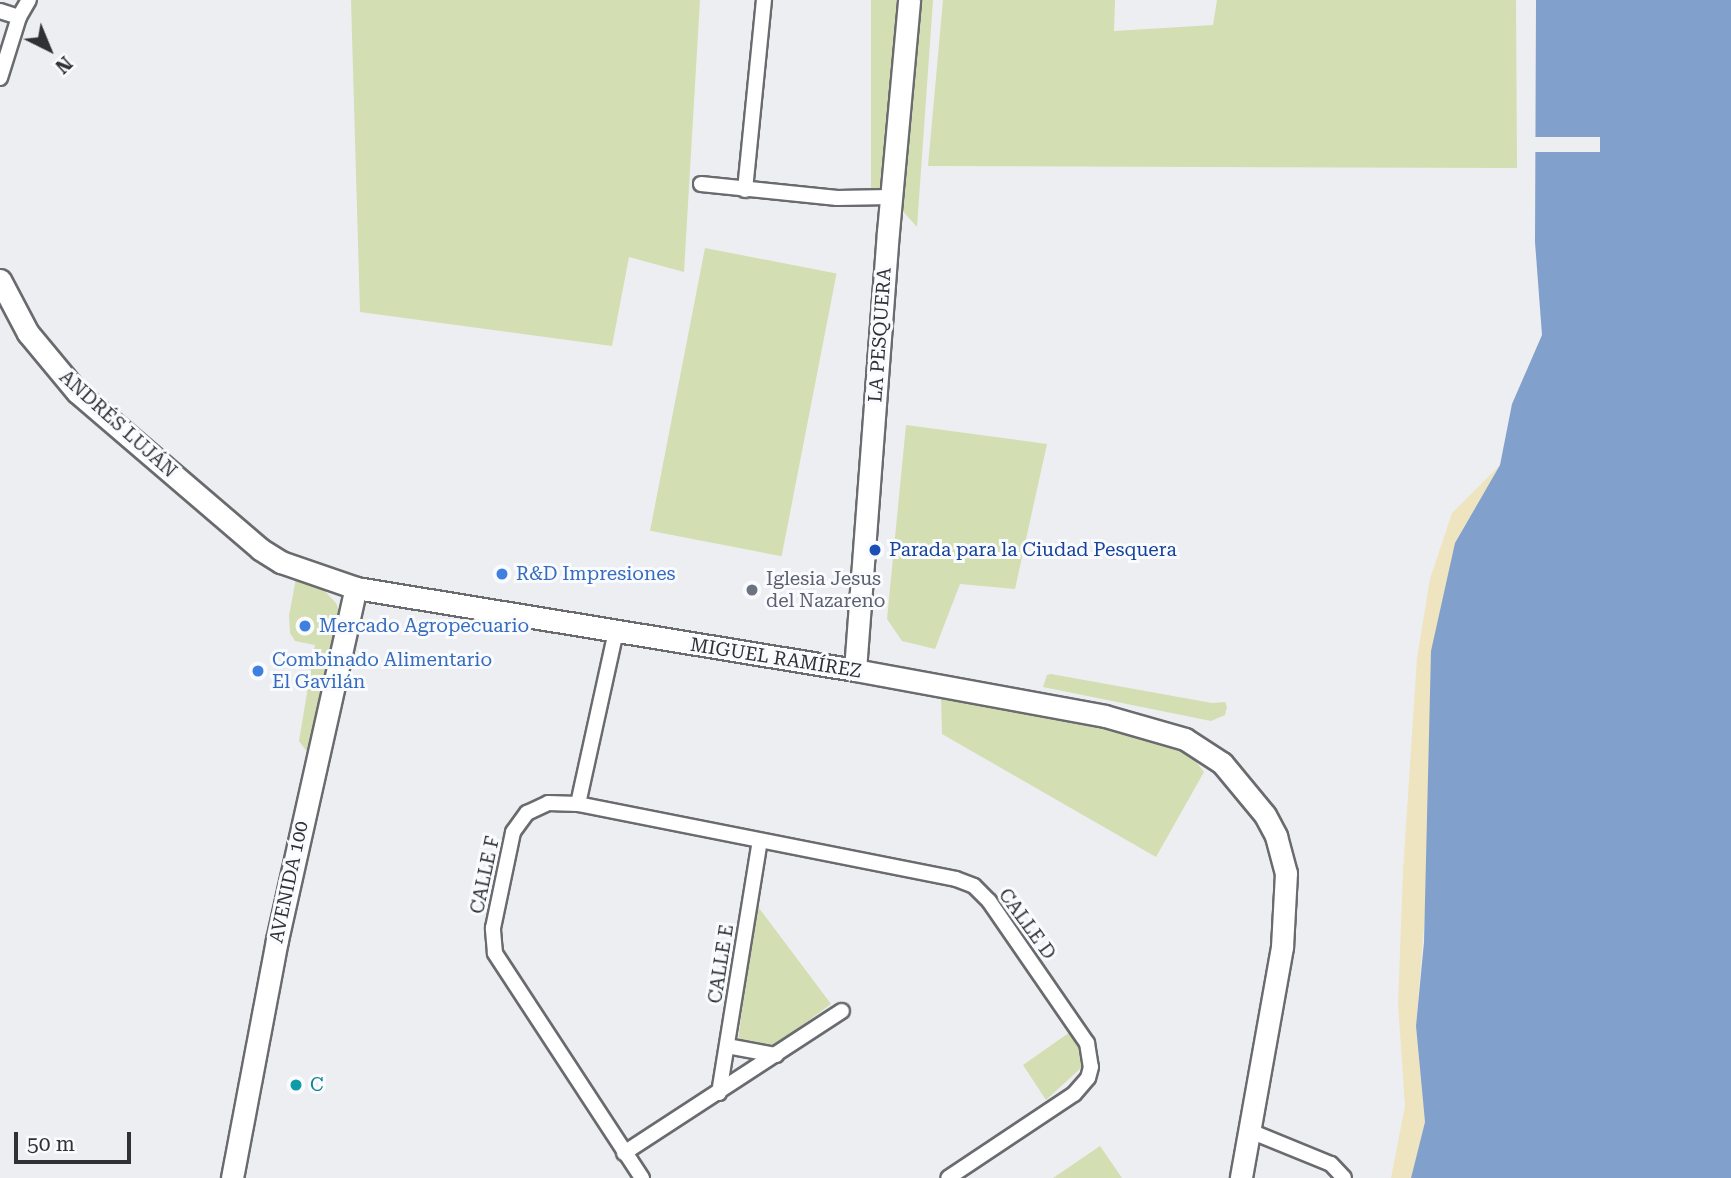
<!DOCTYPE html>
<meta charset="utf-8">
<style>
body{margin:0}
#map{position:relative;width:1731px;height:1178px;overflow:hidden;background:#edeef1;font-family:"Roboto Serif",serif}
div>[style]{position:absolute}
.green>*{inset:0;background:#d3deb2;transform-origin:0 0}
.sand>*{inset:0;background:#eee4bf}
.water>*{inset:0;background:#82a0cc}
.pier>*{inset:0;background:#edeef1;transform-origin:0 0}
.roads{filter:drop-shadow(2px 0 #6a6b6e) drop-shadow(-2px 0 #6a6b6e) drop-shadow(0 2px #6a6b6e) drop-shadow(0 -2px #6a6b6e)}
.street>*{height:14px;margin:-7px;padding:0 7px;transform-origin:7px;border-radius:7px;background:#fff}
.secondary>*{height:21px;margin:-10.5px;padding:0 10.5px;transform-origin:10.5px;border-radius:10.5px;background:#fff}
.dots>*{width:19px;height:19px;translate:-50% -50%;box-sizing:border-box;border:4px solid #fafbff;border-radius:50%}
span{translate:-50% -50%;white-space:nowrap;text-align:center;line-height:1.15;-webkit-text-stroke:6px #fafbff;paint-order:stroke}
.street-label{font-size:19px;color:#303132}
.transit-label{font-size:19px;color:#164399}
.left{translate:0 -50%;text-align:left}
.shop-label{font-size:19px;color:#366cbe}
.worship-label{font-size:19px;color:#5b616d}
.culture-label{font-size:19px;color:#0d838f}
.north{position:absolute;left:14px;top:14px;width:70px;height:70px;-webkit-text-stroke:5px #fafbff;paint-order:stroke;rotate:137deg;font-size:19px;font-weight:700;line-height:28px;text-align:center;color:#303132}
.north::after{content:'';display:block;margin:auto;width:24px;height:32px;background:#303132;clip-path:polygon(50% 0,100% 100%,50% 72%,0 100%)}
.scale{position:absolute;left:14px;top:1132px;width:117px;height:32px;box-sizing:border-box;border:4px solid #303132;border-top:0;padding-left:9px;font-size:21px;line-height:24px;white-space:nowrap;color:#303132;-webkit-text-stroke:5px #fafbff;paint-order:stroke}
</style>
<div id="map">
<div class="green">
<div style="clip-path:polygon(351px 0,700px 0,684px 272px,629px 257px,612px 346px,360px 312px)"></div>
<div style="left:871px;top:0;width:29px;height:192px"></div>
<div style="clip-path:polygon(917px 0,933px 0,917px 227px,898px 206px)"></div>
<div style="clip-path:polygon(943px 0,1115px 0,1114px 31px,1213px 25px,1217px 0,1516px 0,1517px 168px,928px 166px)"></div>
<div style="left:705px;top:248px;width:134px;height:288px;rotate:11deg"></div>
<div style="clip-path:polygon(906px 425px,1047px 444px,1015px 589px,960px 584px,935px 649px,902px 641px,887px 619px)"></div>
<div style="clip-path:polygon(296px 578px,317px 583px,336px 603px,339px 611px,310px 756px,299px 741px,315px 645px,295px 641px,290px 633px,289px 616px)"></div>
<div style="clip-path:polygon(1051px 674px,1212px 703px,1225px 702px,1227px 707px,1225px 715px,1211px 721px,1043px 687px,1047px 675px)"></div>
<div style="clip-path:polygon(941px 694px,1098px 723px,1176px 745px,1193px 758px,1204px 772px,1156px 857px,942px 734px)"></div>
<div style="clip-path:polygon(756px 904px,831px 1004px,774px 1046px,738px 1041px)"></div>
<div style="clip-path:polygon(1070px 1032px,1085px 1055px,1082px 1067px,1046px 1100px,1023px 1065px)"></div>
<div style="clip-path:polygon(1100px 1146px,1122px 1178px,1053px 1178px)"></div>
</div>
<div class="sand">
<div style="clip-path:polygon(1500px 465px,1455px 543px,1416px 1026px,1425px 1122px,1411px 1178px,1391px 1178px,1405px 1106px,1398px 1004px,1403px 871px,1417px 658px,1430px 579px,1452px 513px)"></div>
</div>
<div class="water">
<div style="clip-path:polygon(1536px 0,1731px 0,1731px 1178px,1411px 1178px,1425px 1122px,1416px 1026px,1424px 942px,1431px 651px,1455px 543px,1500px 465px,1512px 404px,1542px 335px,1535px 242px)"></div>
</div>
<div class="pier">
<div style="left:1600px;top:137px;width:15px;height:65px;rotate:90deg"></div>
</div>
<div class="roads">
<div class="street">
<div style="left:0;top:11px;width:20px;rotate:18deg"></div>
<div style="left:0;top:78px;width:64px;rotate:-72.7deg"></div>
<div style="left:19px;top:17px;width:20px;rotate:-60deg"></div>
<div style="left:701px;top:184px;width:137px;rotate:5.9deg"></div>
<div style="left:837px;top:198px;width:54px;rotate:-1.1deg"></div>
<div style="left:745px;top:190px;width:191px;rotate:-84.3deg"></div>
<div style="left:578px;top:804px;width:177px;rotate:-77.6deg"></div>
<div style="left:727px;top:1046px;width:50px;rotate:10.4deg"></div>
<div style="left:719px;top:1093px;width:255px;rotate:-80.8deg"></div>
<div style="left:1250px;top:1131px;width:87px;rotate:22.2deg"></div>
<div style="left:1331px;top:1164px;width:19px;rotate:47deg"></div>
<div style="left:624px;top:1153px;width:260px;rotate:-33.1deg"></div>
<div style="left:642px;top:1178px;width:269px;rotate:-123.2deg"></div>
<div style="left:495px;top:953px;width:25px;rotate:-95deg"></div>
<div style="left:493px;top:928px;width:98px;rotate:-78.2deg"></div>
<div style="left:513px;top:832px;width:24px;rotate:-54deg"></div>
<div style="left:527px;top:813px;width:23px;rotate:-25deg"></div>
<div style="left:548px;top:803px;width:30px;rotate:2deg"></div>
<div style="left:578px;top:804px;width:385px;rotate:11.2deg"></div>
<div style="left:956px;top:879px;width:19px;rotate:21deg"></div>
<div style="left:974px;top:886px;width:21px;rotate:45deg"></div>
<div style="left:989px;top:901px;width:173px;rotate:55.4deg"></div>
<div style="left:1087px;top:1043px;width:24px;rotate:81deg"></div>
<div style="left:1091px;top:1067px;width:11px;rotate:105deg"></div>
<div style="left:1088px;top:1078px;width:21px;rotate:131deg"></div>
<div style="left:1074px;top:1094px;width:151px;rotate:146.3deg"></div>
</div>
<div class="secondary">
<div style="left:0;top:280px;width:60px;rotate:62.2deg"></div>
<div style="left:28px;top:333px;width:77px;rotate:50.3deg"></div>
<div style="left:77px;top:392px;width:241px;rotate:40.6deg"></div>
<div style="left:260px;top:549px;width:25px;rotate:32deg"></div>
<div style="left:281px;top:562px;width:79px;rotate:19.1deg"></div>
<div style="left:356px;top:588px;width:506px;rotate:9.33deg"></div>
<div style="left:855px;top:670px;width:254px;rotate:10.4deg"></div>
<div style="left:1105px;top:716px;width:83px;rotate:16deg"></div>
<div style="left:1185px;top:739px;width:44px;rotate:33deg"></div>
<div style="left:1222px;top:763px;width:67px;rotate:50.4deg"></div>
<div style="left:1265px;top:815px;width:24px;rotate:62deg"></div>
<div style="left:1276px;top:836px;width:38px;rotate:75deg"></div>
<div style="left:1286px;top:873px;width:74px;rotate:93.1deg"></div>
<div style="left:1282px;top:947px;width:235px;rotate:100.1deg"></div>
<div style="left:855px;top:670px;width:439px;rotate:-85.7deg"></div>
<div style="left:888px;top:232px;width:233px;rotate:-84.8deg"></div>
<div style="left:232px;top:1178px;width:242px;rotate:-79.3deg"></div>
<div style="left:277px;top:940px;width:361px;rotate:-77.4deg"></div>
</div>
</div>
<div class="dots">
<div style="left:875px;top:550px;background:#1a4fb4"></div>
<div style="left:502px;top:574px;background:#3f7fe0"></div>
<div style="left:752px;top:590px;background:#6b7280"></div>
<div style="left:305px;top:626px;background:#3f7fe0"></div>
<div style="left:258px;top:671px;background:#3f7fe0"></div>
<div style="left:296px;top:1085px;background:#0f9aa8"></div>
</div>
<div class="street-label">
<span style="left:880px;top:335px;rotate:-86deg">LA PESQUERA</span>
<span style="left:118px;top:424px;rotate:42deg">ANDRÉS LUJÁN</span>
<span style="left:776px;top:658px;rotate:9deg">MIGUEL RAMÍREZ</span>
<span style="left:485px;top:875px;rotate:-78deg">CALLE F</span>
<span style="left:289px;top:882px;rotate:-78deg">AVENIDA 100</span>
<span style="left:1027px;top:924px;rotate:54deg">CALLE D</span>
<span style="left:721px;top:964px;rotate:-81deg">CALLE E</span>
</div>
<div class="transit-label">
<span class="left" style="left:889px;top:550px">Parada para la Ciudad Pesquera</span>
</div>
<div class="shop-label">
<span class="left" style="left:516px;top:574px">R&amp;D Impresiones</span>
<span class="left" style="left:319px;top:626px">Mercado Agropecuario</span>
<span class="left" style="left:272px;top:671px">Combinado Alimentario<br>El Gavilán</span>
</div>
<div class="worship-label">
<span class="left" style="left:766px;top:590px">Iglesia Jesus<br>del Nazareno</span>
</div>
<div class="culture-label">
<span class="left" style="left:310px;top:1085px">C</span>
</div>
<div class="north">N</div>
<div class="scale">50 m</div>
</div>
